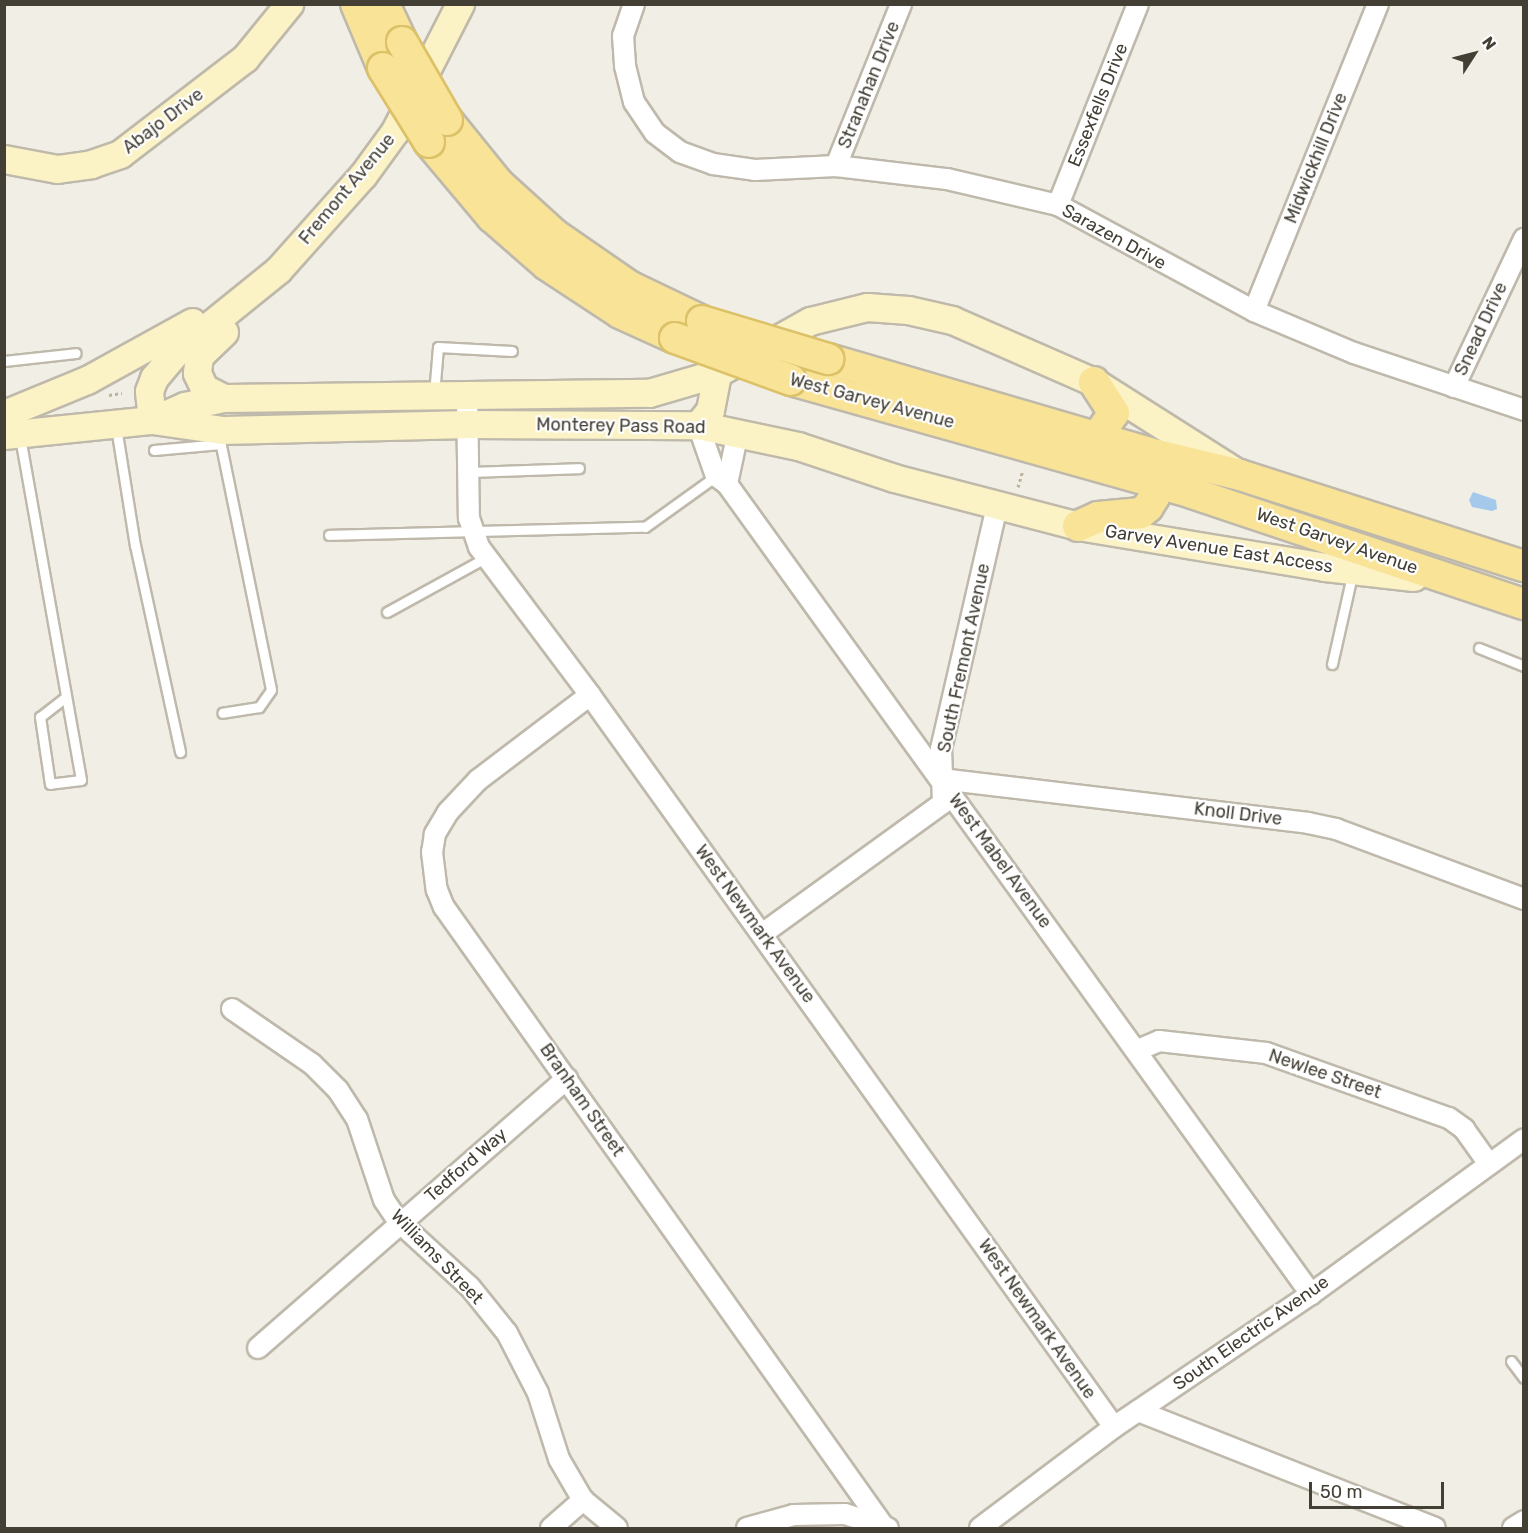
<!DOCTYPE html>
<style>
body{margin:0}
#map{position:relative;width:1528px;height:1533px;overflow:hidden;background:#f1eee5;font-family:Rubik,sans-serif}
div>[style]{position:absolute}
.water>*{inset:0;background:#a4c9eb}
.path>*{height:3px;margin-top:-1.5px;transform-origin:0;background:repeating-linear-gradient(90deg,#bdb39a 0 3px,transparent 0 6px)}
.roads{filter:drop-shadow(2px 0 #bfb9ab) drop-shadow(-2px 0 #bfb9ab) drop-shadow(0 2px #bfb9ab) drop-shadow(0 -2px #bfb9ab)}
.lane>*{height:9px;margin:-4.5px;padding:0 4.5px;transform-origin:4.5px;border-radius:4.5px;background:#fff}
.street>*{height:20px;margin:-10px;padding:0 10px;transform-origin:10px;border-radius:10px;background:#fff}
.secondary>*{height:27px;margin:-13.5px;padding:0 13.5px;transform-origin:13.5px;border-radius:13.5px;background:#fbf2c5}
.primary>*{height:30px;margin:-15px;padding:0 15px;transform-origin:15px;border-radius:15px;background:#f8e397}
.bridges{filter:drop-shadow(2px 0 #dcc168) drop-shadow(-2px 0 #dcc168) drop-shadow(0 2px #dcc168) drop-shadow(0 -2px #dcc168)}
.primary-bridge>*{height:30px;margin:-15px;padding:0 15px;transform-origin:15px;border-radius:15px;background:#f8e397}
span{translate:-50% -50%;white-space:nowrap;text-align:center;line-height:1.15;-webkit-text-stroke:4.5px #fff;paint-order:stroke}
.street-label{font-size:18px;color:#433f35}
.frame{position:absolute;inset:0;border:6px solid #433f35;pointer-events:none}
.north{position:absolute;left:1444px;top:24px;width:60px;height:60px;-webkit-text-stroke:4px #fff;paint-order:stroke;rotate:54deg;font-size:16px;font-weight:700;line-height:24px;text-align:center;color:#433f35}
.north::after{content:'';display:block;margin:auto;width:21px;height:27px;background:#433f35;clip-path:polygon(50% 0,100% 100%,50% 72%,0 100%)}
.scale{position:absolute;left:1309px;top:1482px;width:135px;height:27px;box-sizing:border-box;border:3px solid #433f35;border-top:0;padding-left:8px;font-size:18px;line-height:21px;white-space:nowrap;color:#433f35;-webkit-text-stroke:4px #fff;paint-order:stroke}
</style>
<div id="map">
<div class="water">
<div style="clip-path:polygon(1473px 492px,1496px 500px,1497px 509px,1492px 511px,1472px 507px,1469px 500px)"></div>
</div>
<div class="path">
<div style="left:109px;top:395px;width:13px;rotate:-9deg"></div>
<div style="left:1018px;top:487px;width:18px;rotate:-74deg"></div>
</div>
<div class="roads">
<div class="lane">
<div style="left:4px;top:361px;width:72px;rotate:-6.3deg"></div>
<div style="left:434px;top:394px;width:47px;rotate:-85.1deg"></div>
<div style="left:438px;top:347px;width:74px;rotate:3.1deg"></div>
<div style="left:116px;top:427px;width:120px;rotate:80.9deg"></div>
<div style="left:135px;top:545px;width:212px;rotate:77.7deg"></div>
<div style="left:218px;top:431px;width:264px;rotate:78.4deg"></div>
<div style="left:271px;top:690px;width:21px;rotate:125deg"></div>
<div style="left:259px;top:707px;width:37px;rotate:171deg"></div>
<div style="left:20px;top:437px;width:348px;rotate:79.9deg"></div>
<div style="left:81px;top:780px;width:31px;rotate:173deg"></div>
<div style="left:50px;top:784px;width:68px;rotate:-98.5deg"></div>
<div style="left:40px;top:717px;width:33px;rotate:-38deg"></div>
<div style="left:154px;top:450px;width:67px;rotate:-5.1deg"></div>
<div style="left:467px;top:472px;width:112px;rotate:-2deg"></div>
<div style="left:329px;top:535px;width:316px;rotate:-1.5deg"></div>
<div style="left:645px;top:527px;width:87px;rotate:-35.7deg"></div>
<div style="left:387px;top:612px;width:114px;rotate:-28.8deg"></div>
<div style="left:1479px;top:648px;width:48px;rotate:21.8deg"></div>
<div style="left:1332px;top:664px;width:95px;rotate:-77.3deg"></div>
<div style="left:1511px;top:1361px;width:21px;rotate:53deg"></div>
</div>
<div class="street">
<div style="left:634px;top:4px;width:34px;rotate:109deg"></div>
<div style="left:623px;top:36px;width:30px;rotate:86deg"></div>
<div style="left:625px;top:66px;width:37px;rotate:76deg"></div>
<div style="left:634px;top:102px;width:37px;rotate:56deg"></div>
<div style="left:655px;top:133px;width:31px;rotate:37deg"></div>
<div style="left:680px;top:152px;width:35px;rotate:20deg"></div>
<div style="left:713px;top:164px;width:42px;rotate:8.1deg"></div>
<div style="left:755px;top:170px;width:81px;rotate:-2.8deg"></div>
<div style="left:836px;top:166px;width:112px;rotate:6.7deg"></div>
<div style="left:947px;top:179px;width:114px;rotate:13.2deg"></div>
<div style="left:1058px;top:205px;width:223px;rotate:28.4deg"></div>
<div style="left:1254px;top:311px;width:108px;rotate:22.8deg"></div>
<div style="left:1354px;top:353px;width:179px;rotate:18.5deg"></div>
<div style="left:836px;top:166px;width:175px;rotate:-68.1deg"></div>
<div style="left:1058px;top:205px;width:216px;rotate:-68.3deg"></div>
<div style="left:1254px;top:311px;width:331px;rotate:-68deg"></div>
<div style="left:1454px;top:387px;width:164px;rotate:-64.7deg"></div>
<div style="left:467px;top:397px;width:121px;rotate:89.1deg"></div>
<div style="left:469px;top:518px;width:31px;rotate:71deg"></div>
<div style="left:479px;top:547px;width:185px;rotate:53.1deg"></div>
<div style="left:590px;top:695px;width:900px;rotate:54.4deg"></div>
<div style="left:698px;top:425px;width:54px;rotate:70.6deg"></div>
<div style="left:716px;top:476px;width:14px;rotate:36deg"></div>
<div style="left:727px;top:484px;width:999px;rotate:54.21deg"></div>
<div style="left:727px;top:484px;width:53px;rotate:-78.1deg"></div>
<div style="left:590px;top:695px;width:141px;rotate:142.8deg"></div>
<div style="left:478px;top:780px;width:44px;rotate:133.2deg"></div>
<div style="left:448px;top:812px;width:26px;rotate:121deg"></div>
<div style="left:435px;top:834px;width:18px;rotate:99deg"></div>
<div style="left:432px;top:852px;width:38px;rotate:83deg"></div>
<div style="left:437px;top:890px;width:18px;rotate:68deg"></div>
<div style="left:444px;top:907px;width:760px;rotate:54.64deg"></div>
<div style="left:941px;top:779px;width:370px;rotate:6.8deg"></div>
<div style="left:1308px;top:823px;width:29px;rotate:12deg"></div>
<div style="left:1336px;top:829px;width:201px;rotate:20.4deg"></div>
<div style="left:762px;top:934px;width:223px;rotate:-35.9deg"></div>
<div style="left:943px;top:803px;width:54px;rotate:-92.1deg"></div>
<div style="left:941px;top:749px;width:248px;rotate:-77deg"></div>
<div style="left:232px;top:1009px;width:97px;rotate:34.5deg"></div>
<div style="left:312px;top:1064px;width:37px;rotate:45deg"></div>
<div style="left:338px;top:1090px;width:35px;rotate:57deg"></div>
<div style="left:357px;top:1119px;width:85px;rotate:71.6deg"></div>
<div style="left:384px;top:1200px;width:27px;rotate:56deg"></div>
<div style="left:399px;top:1222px;width:96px;rotate:42.5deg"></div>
<div style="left:470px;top:1287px;width:59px;rotate:51.2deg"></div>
<div style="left:507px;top:1333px;width:68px;rotate:62.7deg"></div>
<div style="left:538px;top:1393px;width:69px;rotate:72.3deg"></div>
<div style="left:559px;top:1459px;width:48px;rotate:59.7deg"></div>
<div style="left:583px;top:1500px;width:44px;rotate:39.5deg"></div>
<div style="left:1138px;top:1050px;width:23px;rotate:-23deg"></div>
<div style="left:1159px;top:1041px;width:108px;rotate:6.4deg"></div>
<div style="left:1266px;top:1053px;width:194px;rotate:19.6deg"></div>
<div style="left:1449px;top:1118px;width:19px;rotate:36deg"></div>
<div style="left:1464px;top:1129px;width:43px;rotate:54.5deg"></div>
<div style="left:258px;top:1348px;width:410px;rotate:-41.1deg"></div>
<div style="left:1138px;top:1411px;width:319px;rotate:21.5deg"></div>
<div style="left:551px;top:1528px;width:43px;rotate:-41.2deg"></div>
<div style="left:747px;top:1528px;width:49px;rotate:-15.5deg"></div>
<div style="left:794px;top:1515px;width:51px;rotate:-1.1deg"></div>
<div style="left:845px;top:1514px;width:45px;rotate:18deg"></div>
<div style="left:980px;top:1528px;width:168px;rotate:-37deg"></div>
<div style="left:1114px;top:1427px;width:238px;rotate:-34deg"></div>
<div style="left:1311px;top:1294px;width:263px;rotate:-36deg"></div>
<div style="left:1513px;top:1528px;width:13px;rotate:-32deg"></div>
</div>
<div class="secondary">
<div style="left:4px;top:159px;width:54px;rotate:10.7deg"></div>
<div style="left:57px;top:169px;width:34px;rotate:-8deg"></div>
<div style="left:91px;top:164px;width:31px;rotate:-19deg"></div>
<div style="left:120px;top:154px;width:158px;rotate:-37.5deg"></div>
<div style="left:245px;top:58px;width:70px;rotate:-50.8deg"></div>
<div style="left:224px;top:332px;width:35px;rotate:136deg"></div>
<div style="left:199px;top:356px;width:17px;rotate:97deg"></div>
<div style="left:197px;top:373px;width:17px;rotate:65deg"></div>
<div style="left:204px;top:388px;width:22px;rotate:27deg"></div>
<div style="left:4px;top:414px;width:90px;rotate:-22.3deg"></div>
<div style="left:87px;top:380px;width:120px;rotate:-28.9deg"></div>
<div style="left:152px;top:420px;width:29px;rotate:-96deg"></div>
<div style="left:149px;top:391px;width:14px;rotate:-69deg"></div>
<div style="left:154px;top:378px;width:31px;rotate:-50deg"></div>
<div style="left:174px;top:354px;width:134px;rotate:-38.9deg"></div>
<div style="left:278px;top:270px;width:127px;rotate:-48.2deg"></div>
<div style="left:363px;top:175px;width:54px;rotate:-54deg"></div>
<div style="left:395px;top:131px;width:143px;rotate:-62.9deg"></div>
<div style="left:153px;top:420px;width:35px;rotate:-24deg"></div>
<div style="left:185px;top:406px;width:40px;rotate:-12deg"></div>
<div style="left:224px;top:398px;width:425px;rotate:-0.7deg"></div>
<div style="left:649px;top:393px;width:71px;rotate:-16.4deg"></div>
<div style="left:717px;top:373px;width:107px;rotate:-29.2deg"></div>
<div style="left:810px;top:321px;width:59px;rotate:-13.8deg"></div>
<div style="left:867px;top:307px;width:41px;rotate:4.2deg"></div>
<div style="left:908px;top:310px;width:45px;rotate:12.8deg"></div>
<div style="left:952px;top:320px;width:155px;rotate:23.6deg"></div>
<div style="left:1094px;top:382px;width:166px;rotate:32.4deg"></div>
<div style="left:698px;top:425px;width:19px;rotate:-51deg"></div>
<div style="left:710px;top:410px;width:38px;rotate:-79deg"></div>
<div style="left:4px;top:435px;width:149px;rotate:-5.8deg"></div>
<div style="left:152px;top:420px;width:72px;rotate:8deg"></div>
<div style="left:223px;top:430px;width:246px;rotate:-1.4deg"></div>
<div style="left:469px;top:424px;width:229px;rotate:0.3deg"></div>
<div style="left:698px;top:425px;width:102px;rotate:11.9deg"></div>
<div style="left:798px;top:446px;width:101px;rotate:18.4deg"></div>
<div style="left:894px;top:478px;width:190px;rotate:14.6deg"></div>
<div style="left:1078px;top:526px;width:250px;rotate:9.4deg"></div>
<div style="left:1325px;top:567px;width:89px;rotate:6.5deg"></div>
</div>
<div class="primary">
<div style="left:356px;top:4px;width:69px;rotate:67.1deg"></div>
<div style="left:384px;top:4px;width:42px;rotate:64.7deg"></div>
<div style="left:447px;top:120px;width:81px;rotate:51deg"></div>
<div style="left:498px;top:183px;width:76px;rotate:42.3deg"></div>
<div style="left:554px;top:234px;width:91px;rotate:34.7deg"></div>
<div style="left:629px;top:286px;width:81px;rotate:25.6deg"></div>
<div style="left:429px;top:142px;width:98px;rotate:50deg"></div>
<div style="left:492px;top:217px;width:73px;rotate:41.1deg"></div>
<div style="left:547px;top:265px;width:87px;rotate:33.3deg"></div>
<div style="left:620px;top:313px;width:60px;rotate:24.4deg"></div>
<div style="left:828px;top:359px;width:343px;rotate:16.3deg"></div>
<div style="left:1157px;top:455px;width:85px;rotate:13.5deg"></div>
<div style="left:1240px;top:475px;width:298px;rotate:17.8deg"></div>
<div style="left:791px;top:380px;width:404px;rotate:15.7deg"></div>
<div style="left:1180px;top:489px;width:363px;rotate:18.5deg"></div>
<div style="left:1081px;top:442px;width:8px"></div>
<div style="left:1089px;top:442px;width:9px;rotate:-32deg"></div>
<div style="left:1097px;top:437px;width:29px;rotate:-55deg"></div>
<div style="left:1114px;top:413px;width:37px;rotate:-123deg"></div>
<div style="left:1078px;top:526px;width:22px;rotate:-24deg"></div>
<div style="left:1098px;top:517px;width:43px;rotate:-5.3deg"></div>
<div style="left:1141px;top:513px;width:9px;rotate:-41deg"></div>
<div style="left:1148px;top:507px;width:12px;rotate:-59deg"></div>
<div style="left:1154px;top:497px;width:34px;rotate:-87deg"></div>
</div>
</div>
<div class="bridges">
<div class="primary-bridge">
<div style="left:402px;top:42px;width:90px;rotate:60deg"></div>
<div style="left:383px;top:68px;width:87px;rotate:58.1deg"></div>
<div style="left:702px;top:321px;width:132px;rotate:16.8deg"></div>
<div style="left:675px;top:338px;width:123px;rotate:19.9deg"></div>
</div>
</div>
<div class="street-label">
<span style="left:869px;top:85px;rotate:-68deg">Stranahan Drive</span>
<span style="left:1098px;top:105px;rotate:-68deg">Essexfells Drive</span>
<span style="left:163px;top:121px;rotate:-37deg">Abajo Drive</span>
<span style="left:1316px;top:158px;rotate:-68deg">Midwickhill Drive</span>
<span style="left:347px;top:189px;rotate:-50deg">Fremont Avenue</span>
<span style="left:1114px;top:237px;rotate:29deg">Sarazen Drive</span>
<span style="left:1481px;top:329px;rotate:-65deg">Snead Drive</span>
<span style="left:872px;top:401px;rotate:15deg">West Garvey Avenue</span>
<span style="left:621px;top:426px;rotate:1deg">Monterey Pass Road</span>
<span style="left:1337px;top:541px;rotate:19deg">West Garvey Avenue</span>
<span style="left:1219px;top:549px;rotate:9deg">Garvey Avenue East Access</span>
<span style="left:964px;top:658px;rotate:-78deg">South Fremont Avenue</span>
<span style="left:1238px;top:814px;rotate:7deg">Knoll Drive</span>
<span style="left:1000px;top:861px;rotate:54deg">West Mabel Avenue</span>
<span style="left:755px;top:924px;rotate:54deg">West Newmark Avenue</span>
<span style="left:1325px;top:1074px;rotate:19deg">Newlee Street</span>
<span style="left:582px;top:1100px;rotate:55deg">Branham Street</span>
<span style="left:466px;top:1165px;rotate:-41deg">Tedford Way</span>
<span style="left:437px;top:1257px;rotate:46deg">Williams Street</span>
<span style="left:1037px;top:1319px;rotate:55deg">West Newmark Avenue</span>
<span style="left:1251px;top:1333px;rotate:-35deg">South Electric Avenue</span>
</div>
<div class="frame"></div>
<div class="north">N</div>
<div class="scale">50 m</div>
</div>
